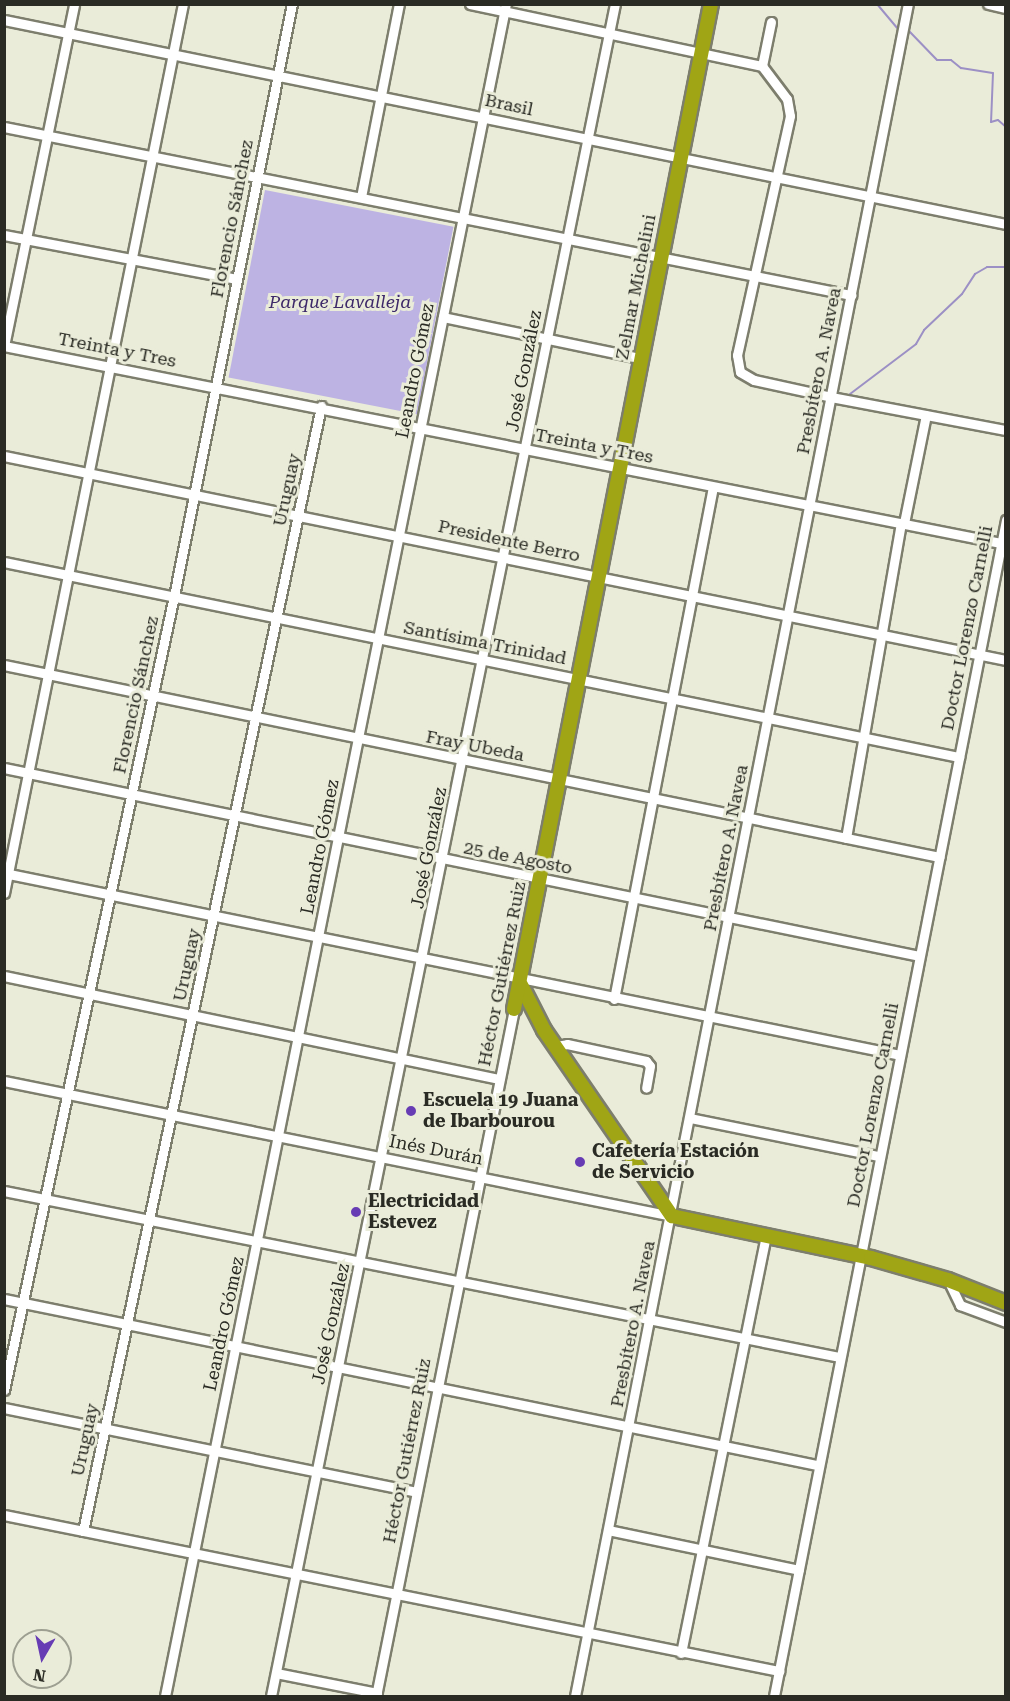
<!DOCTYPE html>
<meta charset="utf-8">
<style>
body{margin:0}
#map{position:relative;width:1010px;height:1701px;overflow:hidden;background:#eaecd9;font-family:"Roboto Serif",serif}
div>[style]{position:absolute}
.green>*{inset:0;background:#bdb3e3;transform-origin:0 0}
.stream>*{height:2px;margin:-1px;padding:0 1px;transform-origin:1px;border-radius:1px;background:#9c90c5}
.roads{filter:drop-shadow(2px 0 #7d7e6d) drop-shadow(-2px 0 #7d7e6d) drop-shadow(0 2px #7d7e6d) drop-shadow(0 -2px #7d7e6d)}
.minor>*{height:9px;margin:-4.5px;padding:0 4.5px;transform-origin:4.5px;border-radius:4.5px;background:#fff}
.highway>*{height:14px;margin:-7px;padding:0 7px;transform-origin:7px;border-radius:7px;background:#a0a515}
.dots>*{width:16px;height:16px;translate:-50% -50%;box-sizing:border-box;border:3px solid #eaecd9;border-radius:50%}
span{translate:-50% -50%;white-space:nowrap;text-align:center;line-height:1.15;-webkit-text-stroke:6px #eaecd9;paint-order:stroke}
.street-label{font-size:18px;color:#2a2b24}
.park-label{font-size:18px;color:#3d2969;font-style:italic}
.poi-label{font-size:18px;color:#2a2b24;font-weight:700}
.left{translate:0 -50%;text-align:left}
.frame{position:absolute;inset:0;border:6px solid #2a2b24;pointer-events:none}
.north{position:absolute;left:12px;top:1629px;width:60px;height:60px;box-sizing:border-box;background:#eaecd9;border:2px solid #9d9f91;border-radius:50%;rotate:189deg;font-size:16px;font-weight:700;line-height:24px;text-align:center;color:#2a2b24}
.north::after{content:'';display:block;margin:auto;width:21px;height:27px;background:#673cb4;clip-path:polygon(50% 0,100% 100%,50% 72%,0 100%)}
</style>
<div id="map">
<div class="green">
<div style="left:265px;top:190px;width:192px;height:191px;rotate:11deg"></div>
</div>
<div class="stream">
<div style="left:877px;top:4px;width:31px;rotate:50deg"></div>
<div style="left:909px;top:31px;width:40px;rotate:46deg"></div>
<div style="left:937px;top:60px;width:14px"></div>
<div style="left:951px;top:60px;width:13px;rotate:39deg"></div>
<div style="left:961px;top:68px;width:32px;rotate:9deg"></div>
<div style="left:993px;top:73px;width:49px;rotate:92.3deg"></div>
<div style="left:991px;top:122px;width:7px;rotate:-16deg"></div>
<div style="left:998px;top:120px;width:11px;rotate:41deg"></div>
<div style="left:1006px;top:152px;width:20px;rotate:90deg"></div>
<div style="left:850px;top:394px;width:83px;rotate:-37.1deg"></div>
<div style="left:916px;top:344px;width:16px;rotate:-60deg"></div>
<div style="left:924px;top:330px;width:52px;rotate:-43.5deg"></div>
<div style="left:962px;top:294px;width:24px;rotate:-57deg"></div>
<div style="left:975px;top:274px;width:14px;rotate:-30deg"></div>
<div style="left:987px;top:267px;width:19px"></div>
</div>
<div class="roads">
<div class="minor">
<div style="left:470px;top:4px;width:299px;rotate:12deg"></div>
<div style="left:988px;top:4px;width:18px;rotate:13deg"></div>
<div style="left:4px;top:20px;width:1023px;rotate:11.51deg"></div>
<div style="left:771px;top:22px;width:45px;rotate:101.6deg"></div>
<div style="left:762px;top:66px;width:41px;rotate:52.9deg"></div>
<div style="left:787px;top:99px;width:17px;rotate:80deg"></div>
<div style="left:790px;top:116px;width:245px;rotate:102.5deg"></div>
<div style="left:737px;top:355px;width:17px;rotate:80deg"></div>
<div style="left:740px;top:372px;width:16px;rotate:30deg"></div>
<div style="left:754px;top:380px;width:79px;rotate:12.4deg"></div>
<div style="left:831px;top:397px;width:178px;rotate:10.7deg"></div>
<div style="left:4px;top:127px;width:864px;rotate:11.22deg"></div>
<div style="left:361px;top:197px;width:197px;rotate:-78.9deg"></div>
<div style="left:4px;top:235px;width:237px;rotate:10.7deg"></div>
<div style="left:443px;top:317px;width:201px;rotate:11.8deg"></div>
<div style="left:4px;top:346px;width:1016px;rotate:11.18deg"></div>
<div style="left:4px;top:346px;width:349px;rotate:-78.4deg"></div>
<div style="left:4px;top:456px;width:1023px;rotate:11.51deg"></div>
<div style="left:904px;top:523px;width:110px;rotate:-78.5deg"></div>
<div style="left:4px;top:562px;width:975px;rotate:11.54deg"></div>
<div style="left:4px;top:665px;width:955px;rotate:11.6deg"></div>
<div style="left:4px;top:768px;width:934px;rotate:11.61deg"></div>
<div style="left:846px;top:838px;width:320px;rotate:-80.1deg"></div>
<div style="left:4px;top:873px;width:914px;rotate:11.48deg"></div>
<div style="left:4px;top:893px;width:907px;rotate:-78.62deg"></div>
<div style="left:4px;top:976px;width:506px;rotate:11.75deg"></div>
<div style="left:614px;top:999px;width:521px;rotate:-79.06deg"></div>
<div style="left:556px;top:1046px;width:11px;rotate:-10deg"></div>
<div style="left:567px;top:1044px;width:81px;rotate:12.1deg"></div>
<div style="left:646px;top:1061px;width:6px;rotate:51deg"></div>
<div style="left:650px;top:1066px;width:22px;rotate:100deg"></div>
<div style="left:4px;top:1081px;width:682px;rotate:11.43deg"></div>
<div style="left:690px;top:1118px;width:193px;rotate:11.4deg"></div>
<div style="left:4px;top:1191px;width:851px;rotate:11.24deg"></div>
<div style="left:948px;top:1280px;width:28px;rotate:64deg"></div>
<div style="left:960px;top:1305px;width:49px;rotate:20.3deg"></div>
<div style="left:4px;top:1299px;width:830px;rotate:11.54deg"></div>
<div style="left:4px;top:1390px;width:812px;rotate:-77.92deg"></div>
<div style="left:174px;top:596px;width:604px;rotate:-78.73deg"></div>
<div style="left:4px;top:1408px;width:421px;rotate:11.5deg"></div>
<div style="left:4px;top:1515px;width:791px;rotate:11.38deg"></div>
<div style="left:608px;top:1530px;width:195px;rotate:11.8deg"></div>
<div style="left:83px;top:1531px;width:1150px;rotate:-78.05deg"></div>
<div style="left:681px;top:1653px;width:426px;rotate:-78.5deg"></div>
<div style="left:276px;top:1673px;width:103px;rotate:11.2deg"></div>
<div style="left:165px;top:1696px;width:1726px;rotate:-78.61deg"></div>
<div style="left:271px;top:1696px;width:1727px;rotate:-78.51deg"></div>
<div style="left:376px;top:1696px;width:701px;rotate:-78.64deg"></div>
<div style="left:575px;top:1696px;width:1724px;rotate:-78.87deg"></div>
<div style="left:774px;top:1696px;width:1199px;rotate:-78.84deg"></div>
</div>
<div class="highway">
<div style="left:521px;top:985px;width:51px;rotate:62.9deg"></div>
<div style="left:544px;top:1030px;width:226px;rotate:55.5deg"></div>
<div style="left:672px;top:1216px;width:203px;rotate:11.9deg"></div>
<div style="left:871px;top:1258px;width:80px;rotate:15.9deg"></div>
<div style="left:948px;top:1280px;width:62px;rotate:21.6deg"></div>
<div style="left:514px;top:1009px;width:1024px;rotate:-78.91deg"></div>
</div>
</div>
<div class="dots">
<div style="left:411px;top:1111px;background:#673cb4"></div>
<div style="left:580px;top:1162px;background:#673cb4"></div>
<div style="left:356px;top:1212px;background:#673cb4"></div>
</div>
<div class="street-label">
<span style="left:509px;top:105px;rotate:12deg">Brasil</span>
<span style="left:232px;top:219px;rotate:-79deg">Florencio Sánchez</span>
<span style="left:636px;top:287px;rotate:-79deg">Zelmar Michelini</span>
<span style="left:117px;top:350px;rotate:11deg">Treinta y Tres</span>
<span style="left:415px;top:371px;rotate:-79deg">Leandro Gómez</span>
<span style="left:524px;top:371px;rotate:-79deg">José González</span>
<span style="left:819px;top:371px;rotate:-79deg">Presbítero A. Navea</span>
<span style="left:594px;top:446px;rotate:11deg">Treinta y Tres</span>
<span style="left:287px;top:490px;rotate:-78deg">Uruguay</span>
<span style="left:509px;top:541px;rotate:12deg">Presidente Berro</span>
<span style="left:967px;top:628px;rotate:-79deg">Doctor Lorenzo Carnelli</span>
<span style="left:485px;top:643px;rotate:11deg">Santísima Trinidad</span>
<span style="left:136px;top:695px;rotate:-78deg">Florencio Sánchez</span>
<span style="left:475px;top:746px;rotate:11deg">Fray Ubeda</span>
<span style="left:320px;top:847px;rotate:-79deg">Leandro Gómez</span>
<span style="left:429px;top:848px;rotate:-79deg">José González</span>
<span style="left:726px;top:848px;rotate:-79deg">Presbítero A. Navea</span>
<span style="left:518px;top:858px;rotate:11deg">25 de Agosto</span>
<span style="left:187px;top:965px;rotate:-78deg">Uruguay</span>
<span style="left:502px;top:974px;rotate:-79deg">Héctor Gutiérrez Ruiz</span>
<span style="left:873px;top:1105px;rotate:-79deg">Doctor Lorenzo Carnelli</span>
<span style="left:436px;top:1150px;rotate:11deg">Inés Durán</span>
<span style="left:224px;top:1324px;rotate:-78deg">Leandro Gómez</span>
<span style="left:331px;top:1324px;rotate:-78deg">José González</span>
<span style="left:633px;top:1324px;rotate:-79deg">Presbítero A. Navea</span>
<span style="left:85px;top:1440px;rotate:-78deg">Uruguay</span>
<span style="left:407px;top:1451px;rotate:-79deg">Héctor Gutiérrez Ruiz</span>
</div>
<div class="park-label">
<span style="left:340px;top:302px">Parque Lavalleja</span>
</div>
<div class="poi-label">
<span class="left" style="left:423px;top:1111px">Escuela 19 Juana<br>de Ibarbourou</span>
<span class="left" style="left:592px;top:1162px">Cafetería Estación<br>de Servicio</span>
<span class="left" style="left:368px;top:1212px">Electricidad<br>Estevez</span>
</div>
<div class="frame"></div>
<div class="north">N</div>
</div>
